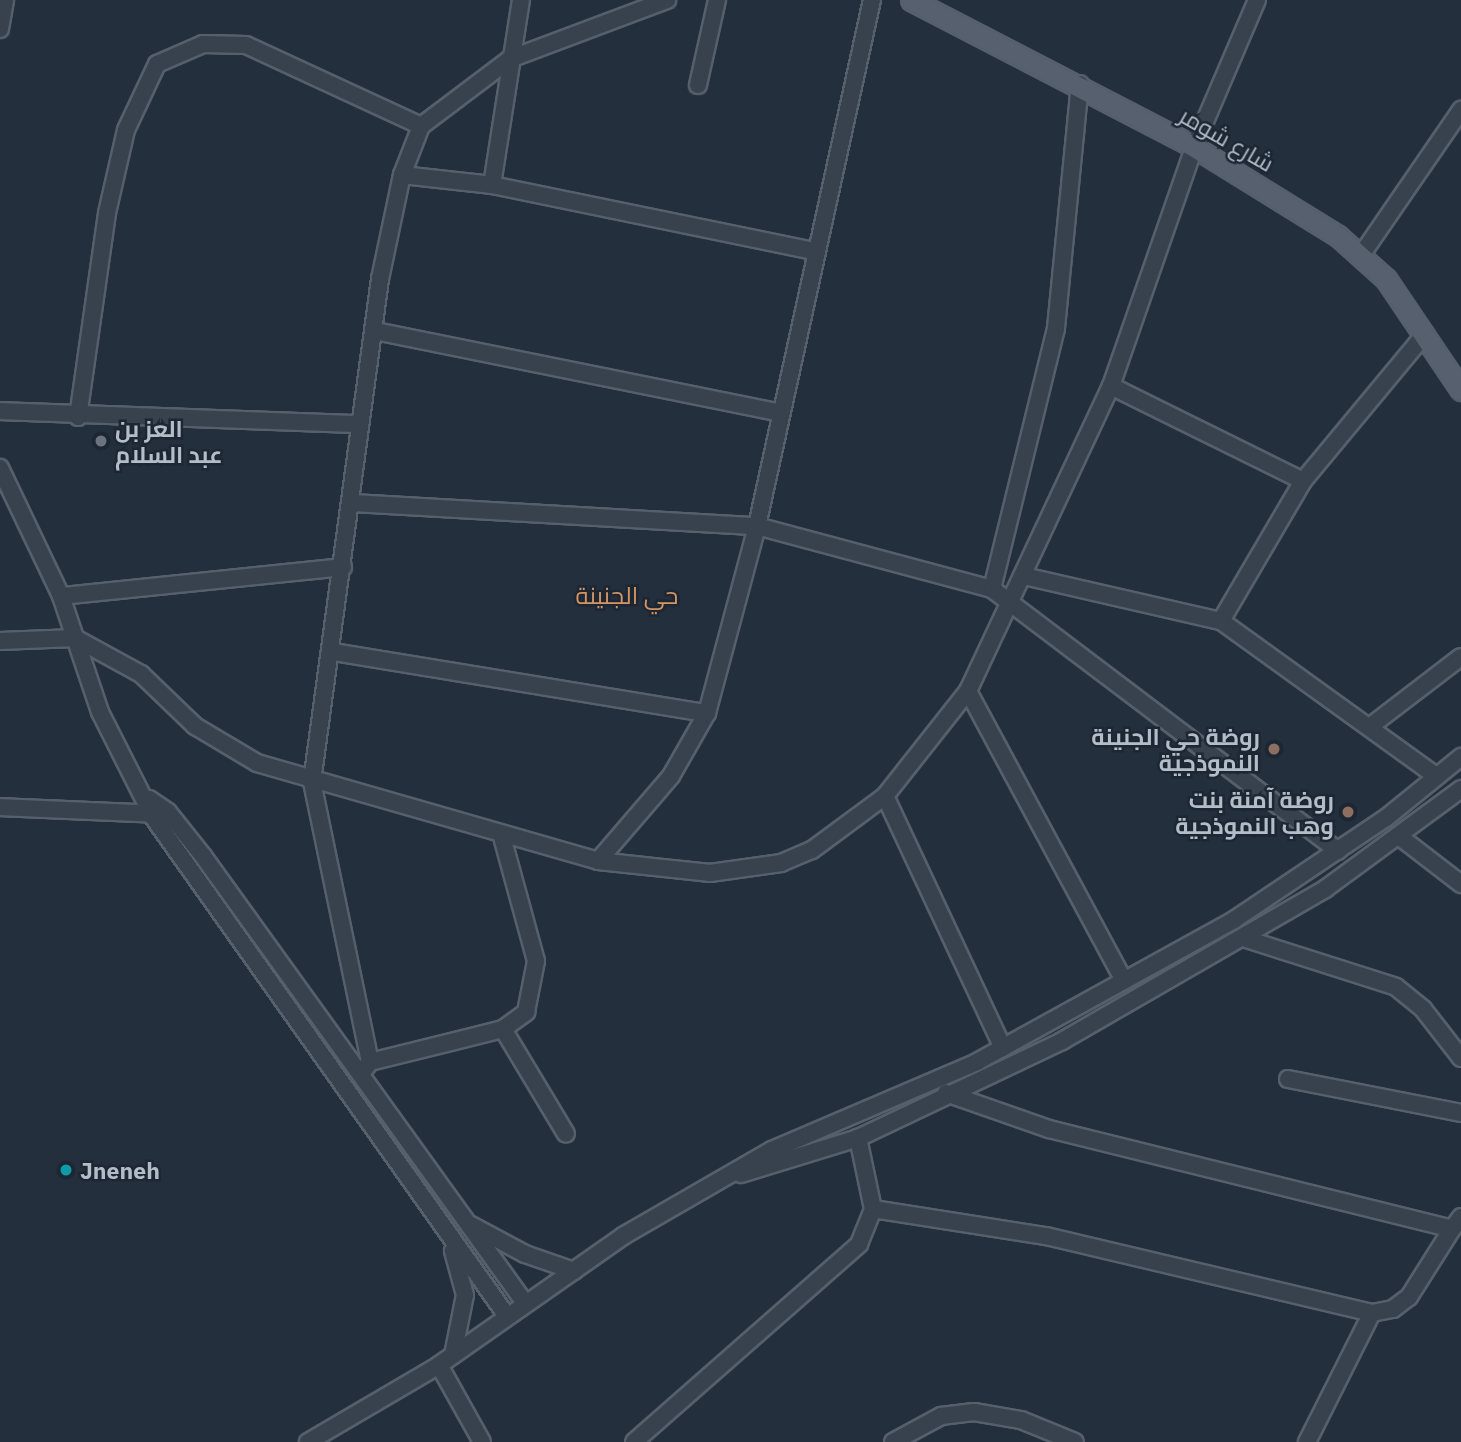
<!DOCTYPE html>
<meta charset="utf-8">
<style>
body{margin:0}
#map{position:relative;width:1461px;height:1442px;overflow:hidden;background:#242f3e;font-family:"IBM Plex Sans",Cairo,sans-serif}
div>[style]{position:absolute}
.roads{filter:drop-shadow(2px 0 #565f6c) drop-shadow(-2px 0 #565f6c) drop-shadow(0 2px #565f6c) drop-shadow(0 -2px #565f6c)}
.minor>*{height:16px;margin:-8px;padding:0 8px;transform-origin:8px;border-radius:8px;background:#38414e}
.major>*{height:19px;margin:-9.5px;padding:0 9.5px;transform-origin:9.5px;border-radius:9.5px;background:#56606e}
.dots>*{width:19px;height:19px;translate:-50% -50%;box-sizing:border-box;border:4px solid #1d2633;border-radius:50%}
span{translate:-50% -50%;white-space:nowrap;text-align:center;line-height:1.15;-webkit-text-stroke:5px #1d2633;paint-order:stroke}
.street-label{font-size:23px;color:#b4bcc9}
.poi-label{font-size:23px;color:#b4bcc9;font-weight:700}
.left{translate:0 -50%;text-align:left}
.right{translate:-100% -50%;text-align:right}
.neighbourhood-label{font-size:24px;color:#d59563}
</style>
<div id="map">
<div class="roads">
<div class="minor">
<div style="left:0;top:29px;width:29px;rotate:-80deg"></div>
<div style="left:698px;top:85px;width:87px;rotate:-77.4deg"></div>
<div style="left:402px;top:175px;width:91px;rotate:6.3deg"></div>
<div style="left:492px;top:185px;width:329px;rotate:11.6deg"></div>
<div style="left:492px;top:185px;width:187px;rotate:-81.1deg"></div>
<div style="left:1362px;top:254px;width:175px;rotate:-55.5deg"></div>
<div style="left:375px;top:331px;width:411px;rotate:11.4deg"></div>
<div style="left:1425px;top:334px;width:191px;rotate:129.7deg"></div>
<div style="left:1303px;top:481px;width:162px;rotate:120.4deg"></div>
<div style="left:1221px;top:621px;width:266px;rotate:35.8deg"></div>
<div style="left:1111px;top:386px;width:214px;rotate:26.3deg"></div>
<div style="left:0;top:411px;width:360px;rotate:2.1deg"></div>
<div style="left:78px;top:417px;width:206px;rotate:-81.9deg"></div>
<div style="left:107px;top:213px;width:85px;rotate:-77.1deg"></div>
<div style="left:126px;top:130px;width:73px;rotate:-64.8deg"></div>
<div style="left:157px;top:64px;width:50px;rotate:-23.5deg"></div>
<div style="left:203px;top:44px;width:43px;rotate:1.3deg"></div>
<div style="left:246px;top:45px;width:193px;rotate:24.8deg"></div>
<div style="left:0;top:468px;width:142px;rotate:64.5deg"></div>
<div style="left:352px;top:503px;width:406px;rotate:3.3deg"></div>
<div style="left:757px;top:526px;width:243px;rotate:15deg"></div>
<div style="left:992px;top:589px;width:434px;rotate:37.1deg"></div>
<div style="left:343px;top:567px;width:283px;rotate:174.1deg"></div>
<div style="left:61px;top:596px;width:122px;rotate:71.4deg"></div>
<div style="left:100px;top:712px;width:118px;rotate:63.2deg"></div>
<div style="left:153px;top:817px;width:612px;rotate:54.65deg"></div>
<div style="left:1024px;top:576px;width:202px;rotate:12.9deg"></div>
<div style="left:992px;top:589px;width:269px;rotate:-76.2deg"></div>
<div style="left:1056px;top:328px;width:245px;rotate:-84.4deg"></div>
<div style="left:0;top:641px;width:75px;rotate:-2.3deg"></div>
<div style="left:75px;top:638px;width:75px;rotate:28.6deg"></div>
<div style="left:141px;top:674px;width:75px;rotate:43.9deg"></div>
<div style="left:195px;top:726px;width:72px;rotate:30.8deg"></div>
<div style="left:257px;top:763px;width:355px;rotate:16deg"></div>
<div style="left:598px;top:861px;width:112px;rotate:-49.3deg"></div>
<div style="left:671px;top:776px;width:73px;rotate:-60.3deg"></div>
<div style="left:707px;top:713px;width:194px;rotate:-75deg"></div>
<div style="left:757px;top:526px;width:538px;rotate:-77.67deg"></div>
<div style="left:333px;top:652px;width:379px;rotate:9.3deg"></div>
<div style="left:968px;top:691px;width:337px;rotate:-64.9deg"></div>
<div style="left:1111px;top:386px;width:253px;rotate:-70.8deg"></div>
<div style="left:1194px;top:147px;width:160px;rotate:-66.8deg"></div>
<div style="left:1372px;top:725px;width:112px;rotate:-37.4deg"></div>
<div style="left:885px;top:796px;width:278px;rotate:64.9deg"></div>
<div style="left:149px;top:799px;width:23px;rotate:34deg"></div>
<div style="left:168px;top:812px;width:56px;rotate:51.5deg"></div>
<div style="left:203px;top:856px;width:551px;rotate:54.23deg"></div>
<div style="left:0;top:807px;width:163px;rotate:2.5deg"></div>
<div style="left:1400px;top:837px;width:77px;rotate:37.6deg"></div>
<div style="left:598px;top:861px;width:113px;rotate:6.1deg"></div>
<div style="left:710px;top:873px;width:72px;rotate:-8deg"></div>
<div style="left:781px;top:863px;width:34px;rotate:-23deg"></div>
<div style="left:812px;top:850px;width:91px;rotate:-36.5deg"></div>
<div style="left:885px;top:796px;width:134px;rotate:-51.7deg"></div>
<div style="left:968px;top:691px;width:329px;rotate:61.7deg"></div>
<div style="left:1246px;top:939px;width:157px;rotate:17.7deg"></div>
<div style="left:1396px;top:987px;width:35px;rotate:39deg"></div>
<div style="left:1423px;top:1009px;width:62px;rotate:52.2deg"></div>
<div style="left:503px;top:1029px;width:122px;rotate:59deg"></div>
<div style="left:370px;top:1062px;width:286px;rotate:-101.7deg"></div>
<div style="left:312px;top:782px;width:508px;rotate:-82.3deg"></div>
<div style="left:380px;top:279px;width:106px;rotate:-78.1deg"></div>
<div style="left:402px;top:175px;width:53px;rotate:-68.8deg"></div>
<div style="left:421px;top:126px;width:111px;rotate:-37deg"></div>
<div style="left:510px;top:59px;width:168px;rotate:-20.6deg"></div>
<div style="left:363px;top:1071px;width:11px;rotate:-52deg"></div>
<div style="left:370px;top:1062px;width:137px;rotate:-13.9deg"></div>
<div style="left:503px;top:1029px;width:29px;rotate:-36deg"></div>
<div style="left:526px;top:1012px;width:52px;rotate:-78.9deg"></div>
<div style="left:536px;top:961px;width:129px;rotate:-105.3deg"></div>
<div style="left:1288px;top:1079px;width:176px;rotate:11.1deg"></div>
<div style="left:946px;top:1093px;width:109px;rotate:19.3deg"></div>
<div style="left:1049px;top:1129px;width:415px;rotate:13.9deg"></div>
<div style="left:1452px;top:1229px;width:15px;rotate:-53deg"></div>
<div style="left:741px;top:1174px;width:122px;rotate:-17.1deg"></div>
<div style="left:858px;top:1138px;width:226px;rotate:-25.4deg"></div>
<div style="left:1062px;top:1041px;width:304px;rotate:-30deg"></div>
<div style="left:1325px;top:889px;width:169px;rotate:-36.3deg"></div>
<div style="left:873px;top:1209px;width:175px;rotate:8.9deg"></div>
<div style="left:1046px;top:1236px;width:335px;rotate:13.3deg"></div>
<div style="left:1372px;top:1313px;width:21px;rotate:-11deg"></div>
<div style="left:1393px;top:1309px;width:20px;rotate:-37deg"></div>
<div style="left:1409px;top:1297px;width:80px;rotate:-57.7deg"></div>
<div style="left:471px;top:1225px;width:61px;rotate:28.2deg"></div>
<div style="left:525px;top:1254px;width:52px;rotate:19.1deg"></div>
<div style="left:453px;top:1355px;width:61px;rotate:-78.7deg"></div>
<div style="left:465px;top:1295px;width:46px;rotate:-105.3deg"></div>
<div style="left:439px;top:1365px;width:88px;rotate:60.8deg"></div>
<div style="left:308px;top:1442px;width:152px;rotate:-30.4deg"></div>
<div style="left:439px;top:1365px;width:225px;rotate:-35deg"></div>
<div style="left:623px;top:1236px;width:172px;rotate:-30deg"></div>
<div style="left:772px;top:1150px;width:223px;rotate:-23.2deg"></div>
<div style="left:977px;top:1062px;width:294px;rotate:-28.9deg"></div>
<div style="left:1234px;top:920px;width:183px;rotate:-33.9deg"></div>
<div style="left:1386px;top:818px;width:97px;rotate:-39.1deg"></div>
<div style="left:634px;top:1442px;width:300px;rotate:-41.3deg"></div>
<div style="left:859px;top:1244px;width:38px;rotate:-68deg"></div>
<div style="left:873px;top:1209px;width:73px;rotate:-101.9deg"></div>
<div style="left:893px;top:1442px;width:55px;rotate:-28.4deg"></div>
<div style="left:941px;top:1416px;width:33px;rotate:-7deg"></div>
<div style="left:974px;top:1412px;width:48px;rotate:9.7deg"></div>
<div style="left:1021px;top:1420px;width:58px;rotate:22.2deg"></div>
<div style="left:1307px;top:1442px;width:144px;rotate:-63.3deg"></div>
</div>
<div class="major">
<div style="left:911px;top:0;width:319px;rotate:27.4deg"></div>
<div style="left:1194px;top:147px;width:169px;rotate:31.7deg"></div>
<div style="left:1338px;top:236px;width:64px;rotate:41.9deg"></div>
<div style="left:1386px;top:279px;width:134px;rotate:56deg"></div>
</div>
</div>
<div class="dots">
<div style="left:101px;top:441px;background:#6b7280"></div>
<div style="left:1274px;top:749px;background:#8d6e63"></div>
<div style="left:1348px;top:812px;background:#8d6e63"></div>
<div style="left:66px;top:1170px;background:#0f9aa8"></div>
</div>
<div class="street-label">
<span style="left:1227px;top:139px;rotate:30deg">شارع شومر</span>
</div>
<div class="poi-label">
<span class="left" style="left:115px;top:441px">العز بن<br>عبد السلام</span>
<span class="right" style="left:1260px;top:749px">روضة حي الجنينة<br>النموذجية</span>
<span class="right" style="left:1334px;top:812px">روضة آمنة بنت<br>وهب النموذجية</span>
<span class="left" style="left:80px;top:1170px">Jneneh</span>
</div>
<div class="neighbourhood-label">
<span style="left:627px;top:596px">حي الجنينة</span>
</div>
</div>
